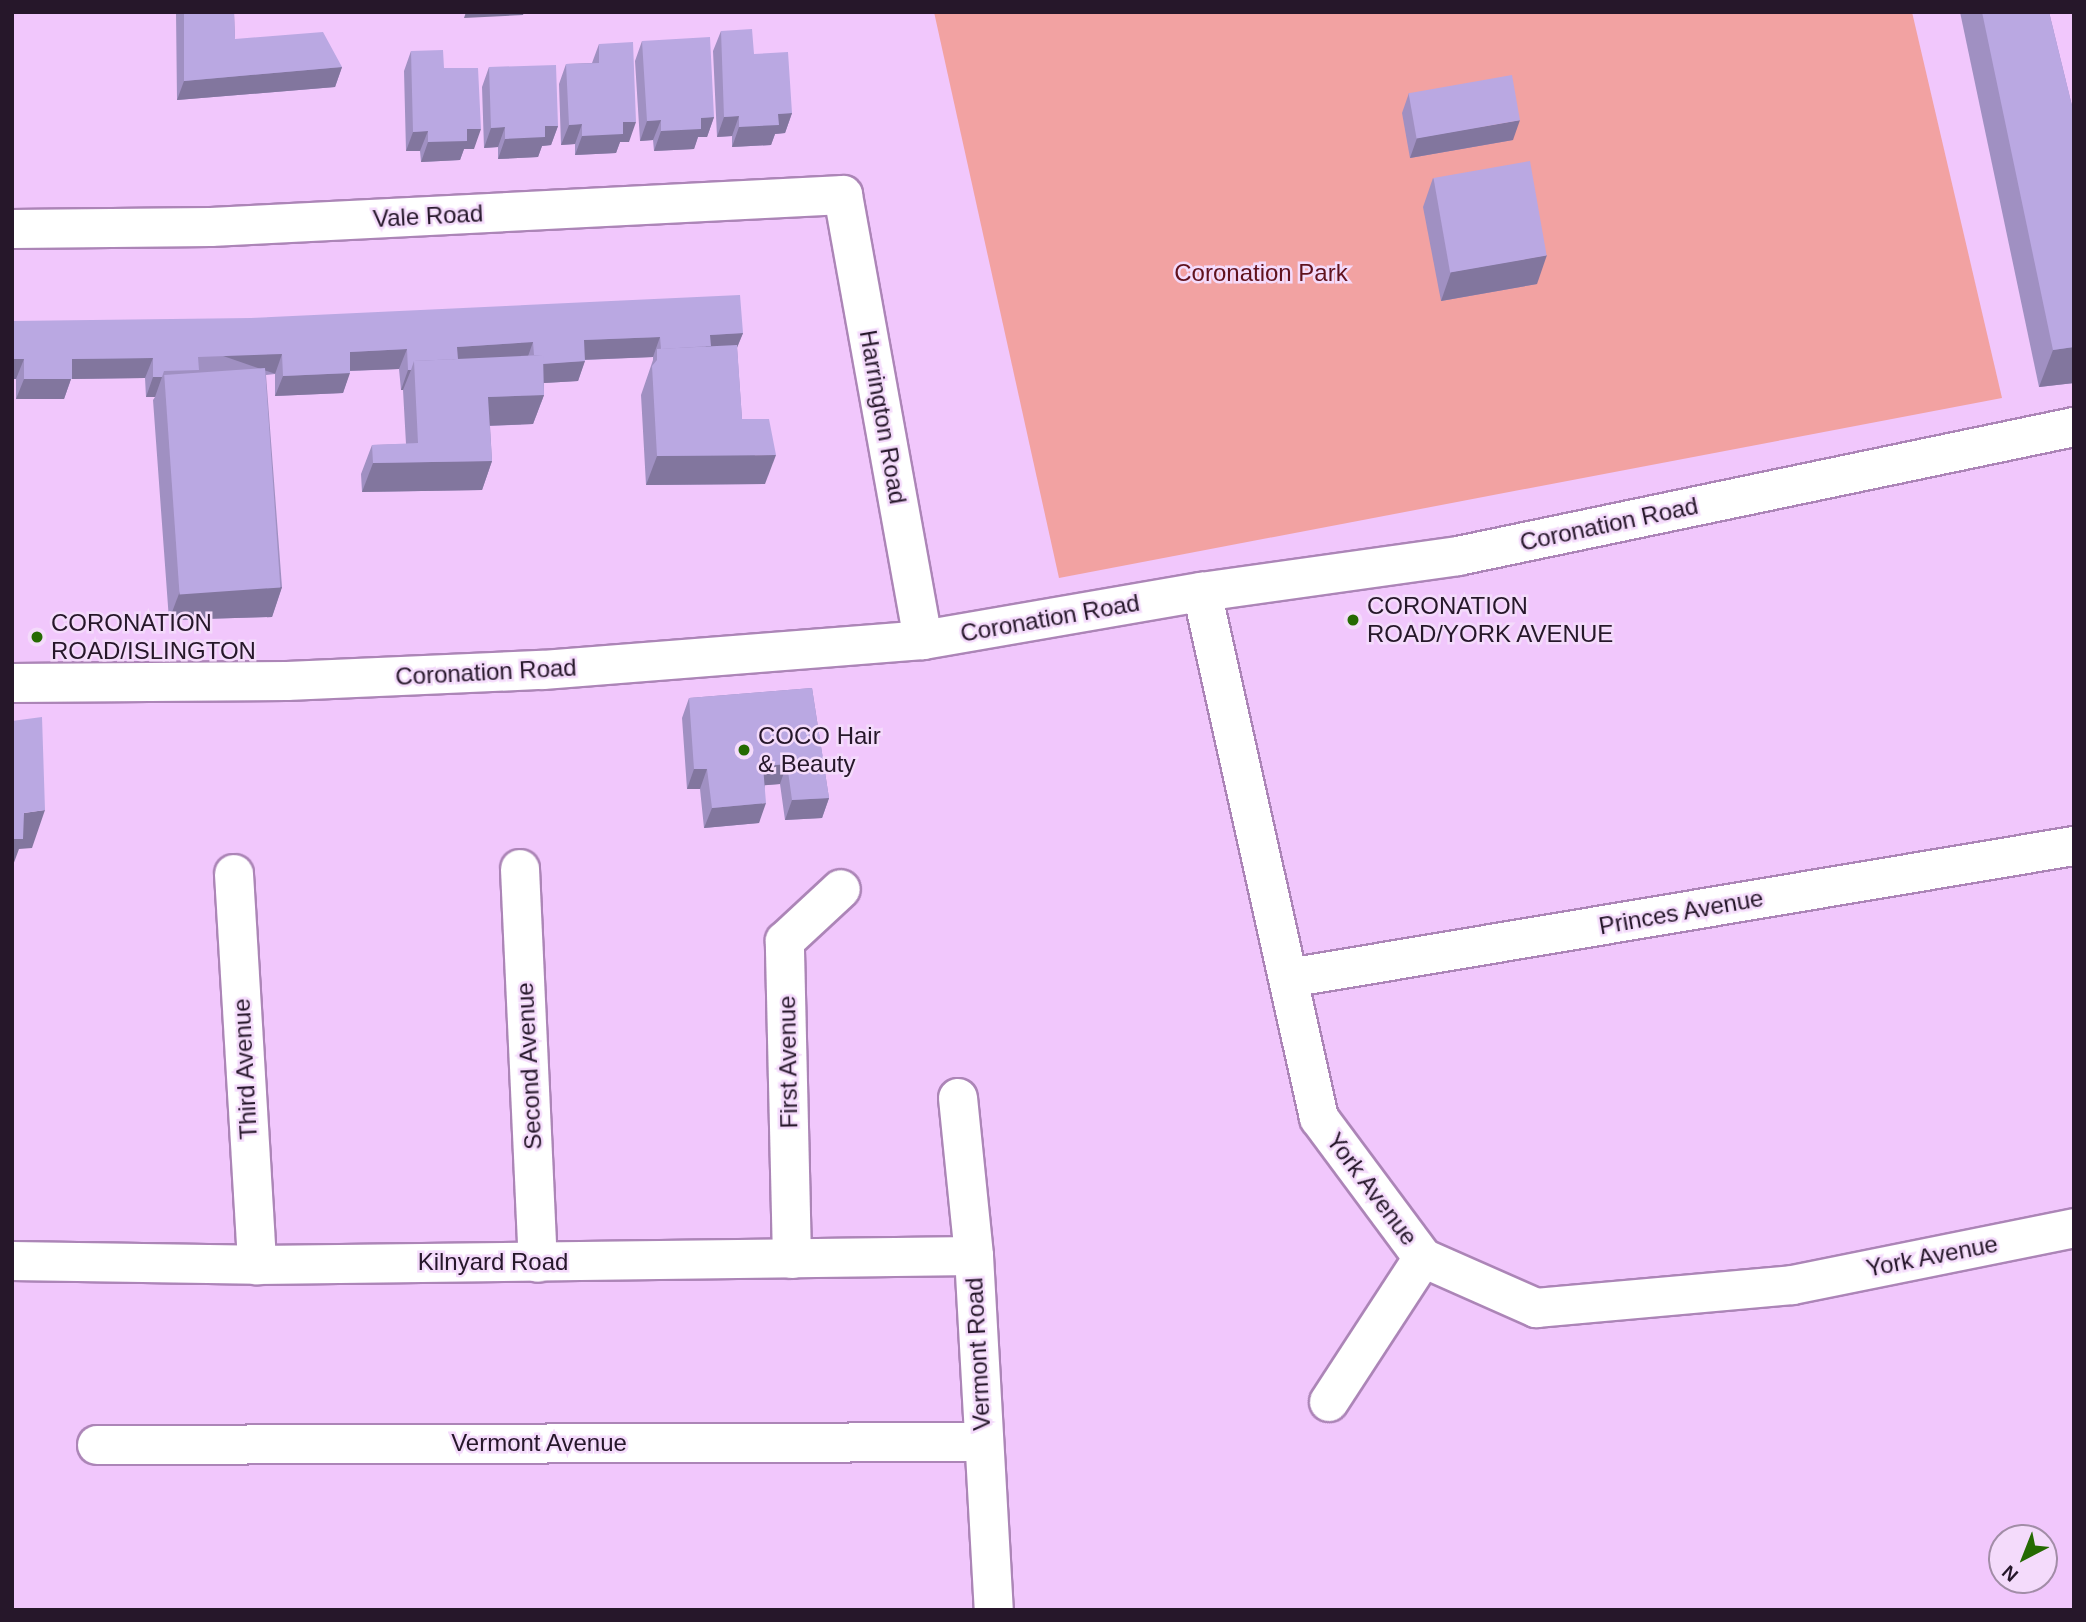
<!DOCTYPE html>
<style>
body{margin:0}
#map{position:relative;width:2086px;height:1622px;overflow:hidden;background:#f1c7fc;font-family:Helvetica,sans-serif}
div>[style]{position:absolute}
.green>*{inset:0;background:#f2a2a2}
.roads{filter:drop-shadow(2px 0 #ac85b7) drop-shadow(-2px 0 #ac85b7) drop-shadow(0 2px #ac85b7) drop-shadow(0 -2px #ac85b7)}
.street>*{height:38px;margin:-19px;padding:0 19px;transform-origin:19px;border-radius:19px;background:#fff}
.wall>*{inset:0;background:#a090c2}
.shaded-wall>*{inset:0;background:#82769e;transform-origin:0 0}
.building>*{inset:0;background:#baa8e2;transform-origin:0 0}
.dots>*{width:19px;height:19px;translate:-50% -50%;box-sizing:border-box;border:4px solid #f4dbfb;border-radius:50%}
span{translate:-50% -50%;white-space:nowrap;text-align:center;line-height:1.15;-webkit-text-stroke:5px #f4dbfb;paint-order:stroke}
.street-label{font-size:24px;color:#26172a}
.park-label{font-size:24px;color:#60121d}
.poi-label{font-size:24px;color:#26172a}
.left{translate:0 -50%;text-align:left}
.frame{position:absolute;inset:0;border:14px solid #26172a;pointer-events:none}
.north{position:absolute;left:1988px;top:1524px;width:70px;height:70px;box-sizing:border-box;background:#f4dbfb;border:2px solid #a28da7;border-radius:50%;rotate:222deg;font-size:19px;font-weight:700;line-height:28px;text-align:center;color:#26172a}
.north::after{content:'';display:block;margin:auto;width:24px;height:32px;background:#256a02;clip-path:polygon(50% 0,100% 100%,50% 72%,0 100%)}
</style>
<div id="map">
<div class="green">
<div style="clip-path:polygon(934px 12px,1912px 12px,2002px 398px,1059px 578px)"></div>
</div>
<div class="roads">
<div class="street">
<div style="left:12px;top:229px;width:199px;rotate:-0.6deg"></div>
<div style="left:211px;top:227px;width:633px;rotate:-2.9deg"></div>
<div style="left:843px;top:195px;width:452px;rotate:79.8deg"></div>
<div style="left:1202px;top:592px;width:539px;rotate:77.46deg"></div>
<div style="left:1319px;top:1118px;width:174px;rotate:53.4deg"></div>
<div style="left:1423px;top:1258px;width:124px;rotate:23.9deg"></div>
<div style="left:1536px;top:1308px;width:257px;rotate:-5.1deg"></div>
<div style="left:1792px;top:1285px;width:288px;rotate:-11.4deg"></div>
<div style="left:12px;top:683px;width:275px;rotate:-0.4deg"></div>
<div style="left:287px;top:681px;width:256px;rotate:-2.5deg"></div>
<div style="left:543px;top:670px;width:381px;rotate:-4.5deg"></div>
<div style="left:923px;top:640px;width:283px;rotate:-9.8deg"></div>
<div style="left:1202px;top:592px;width:259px;rotate:-8deg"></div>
<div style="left:1458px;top:556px;width:629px;rotate:-11.83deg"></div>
<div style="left:520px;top:869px;width:394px;rotate:87.4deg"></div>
<div style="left:234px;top:874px;width:392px;rotate:86.6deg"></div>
<div style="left:1289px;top:978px;width:796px;rotate:-9.55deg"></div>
<div style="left:958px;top:1098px;width:159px;rotate:84.2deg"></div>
<div style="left:974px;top:1256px;width:355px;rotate:86.8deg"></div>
<div style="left:792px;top:1259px;width:318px;rotate:-91.3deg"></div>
<div style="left:785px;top:941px;width:76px;rotate:-42.9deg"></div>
<div style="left:12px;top:1261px;width:245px;rotate:0.9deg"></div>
<div style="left:257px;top:1265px;width:717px;rotate:-0.72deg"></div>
<div style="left:1329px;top:1402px;width:172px;rotate:-56.9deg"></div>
<div style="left:97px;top:1445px;width:885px;rotate:-0.19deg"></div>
</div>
</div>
<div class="wall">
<div style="clip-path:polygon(176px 12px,234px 12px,235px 39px,342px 67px,335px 87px,177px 100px)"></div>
<div style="clip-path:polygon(1960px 12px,2049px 12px,2074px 114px,2074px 383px,2039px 387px)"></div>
<div style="clip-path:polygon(721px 31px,754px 54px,792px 113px,785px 133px,775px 134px,771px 145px,732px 147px,732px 136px,717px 137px,713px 51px)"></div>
<div style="clip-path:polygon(642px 41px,714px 117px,707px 137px,698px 137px,694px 149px,654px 151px,653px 140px,640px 141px,635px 61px)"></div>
<div style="clip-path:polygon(599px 44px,629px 142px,620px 142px,616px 153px,575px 155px,575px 144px,561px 145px,559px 84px,566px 64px,592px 63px)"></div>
<div style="clip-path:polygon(411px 51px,444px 68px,474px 149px,464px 149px,460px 160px,421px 162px,420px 151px,406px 151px,404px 71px)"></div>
<div style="clip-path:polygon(489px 67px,558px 126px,551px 145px,542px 146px,538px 157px,498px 159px,498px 147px,484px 148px,482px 87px)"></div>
<div style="clip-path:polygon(1409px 93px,1513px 140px,1410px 158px,1402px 113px)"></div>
<div style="clip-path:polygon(1433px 178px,1537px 284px,1441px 301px,1423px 207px)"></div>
<div style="clip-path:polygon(12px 321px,743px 333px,737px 348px,742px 419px,765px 484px,646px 485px,641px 395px,653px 360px,653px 357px,585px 360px,578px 381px,544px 383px,544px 395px,533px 424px,490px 426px,492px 461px,482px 490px,362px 492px,361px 474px,372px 445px,406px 444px,403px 390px,401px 390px,399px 369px,350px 371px,343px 393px,275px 396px,275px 374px,266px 375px,282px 587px,272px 617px,169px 620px,153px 400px,155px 397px,146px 397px,145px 378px,71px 379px,64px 399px,16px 399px,16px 379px,12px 379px)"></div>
<div style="clip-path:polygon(812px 688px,829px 798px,822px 818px,785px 820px,780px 784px,765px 785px,759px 823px,704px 828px,700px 789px,687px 789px,682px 718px,689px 698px)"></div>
</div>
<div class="shaded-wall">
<div style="clip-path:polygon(466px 12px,524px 12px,523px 15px,464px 18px)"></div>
<div style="clip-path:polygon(342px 67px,335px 87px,177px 100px,184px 81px)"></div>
<div style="clip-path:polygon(792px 113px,785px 133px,775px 134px,771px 145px,732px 147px,739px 127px,778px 114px)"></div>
<div style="clip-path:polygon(739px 116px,732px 136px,717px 137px,724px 117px)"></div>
<div style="clip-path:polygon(714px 117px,707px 137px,698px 137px,694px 149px,654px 151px,661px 131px,701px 118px)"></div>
<div style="clip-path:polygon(661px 120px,653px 140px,640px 141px,647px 121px)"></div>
<div style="clip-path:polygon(1520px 120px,1513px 140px,1410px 158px,1417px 138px)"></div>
<div style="clip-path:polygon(623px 122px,636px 122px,629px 142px,620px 142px,616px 153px,575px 155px,582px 136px)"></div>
<div style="clip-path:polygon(582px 124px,575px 144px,561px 145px,569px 125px)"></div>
<div style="clip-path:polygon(545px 126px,558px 126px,551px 145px,542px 146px,538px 157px,498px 159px,505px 139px)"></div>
<div style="clip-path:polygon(505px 127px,498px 147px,484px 148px,491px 128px)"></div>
<div style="clip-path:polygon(467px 129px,481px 129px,474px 149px,464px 149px,460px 160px,421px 162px,428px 142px)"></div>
<div style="clip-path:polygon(428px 131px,420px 151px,406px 151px,413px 132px)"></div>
<div style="clip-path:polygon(1547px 255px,1537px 284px,1441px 301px,1451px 272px)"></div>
<div style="clip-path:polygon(743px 333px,735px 352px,703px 354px,710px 335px)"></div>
<div style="clip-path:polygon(660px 337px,653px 357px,577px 360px,584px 340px)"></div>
<div style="clip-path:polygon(533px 342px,526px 362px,450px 366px,457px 347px)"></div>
<div style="clip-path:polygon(2074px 347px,2074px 383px,2039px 387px,2053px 350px)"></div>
<div style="clip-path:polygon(407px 349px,399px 369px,343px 371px,350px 352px)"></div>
<div style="left:282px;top:354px;width:21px;height:84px;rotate:109deg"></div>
<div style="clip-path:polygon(153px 358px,145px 378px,71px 379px,64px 399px,16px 399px,24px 379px,72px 359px)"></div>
<div style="clip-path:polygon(12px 359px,24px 359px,16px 379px,12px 379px)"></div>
<div style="clip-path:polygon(585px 361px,578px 381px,527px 384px,534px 364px)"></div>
<div style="clip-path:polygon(408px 370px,411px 370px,403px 390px,401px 390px)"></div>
<div style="clip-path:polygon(350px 373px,343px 393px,275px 396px,283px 376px)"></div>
<div style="clip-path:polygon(153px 377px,162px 377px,155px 397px,146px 397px)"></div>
<div style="clip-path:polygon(544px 395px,533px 424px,478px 426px,488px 397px)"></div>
<div style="clip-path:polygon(776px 455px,765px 484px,646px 485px,657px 456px)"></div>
<div style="clip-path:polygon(492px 461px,482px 490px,362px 492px,373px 463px)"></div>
<div style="clip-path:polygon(282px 587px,272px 617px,169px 620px,180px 591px)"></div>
<div style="clip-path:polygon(787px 764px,780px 784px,756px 786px,763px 766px)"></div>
<div style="clip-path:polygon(694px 769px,707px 769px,700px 789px,687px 789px)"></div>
<div style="clip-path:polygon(829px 798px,822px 818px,785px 820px,792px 800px)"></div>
<div style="clip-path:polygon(766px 803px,759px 823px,704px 828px,712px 808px)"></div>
<div style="clip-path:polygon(45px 810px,32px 848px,19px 849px,12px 868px,12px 839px,24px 813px)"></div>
</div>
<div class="building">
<div style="clip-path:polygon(184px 12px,234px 12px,235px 39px,323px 32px,342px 67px,184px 81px)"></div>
<div style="clip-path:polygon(1982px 12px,2049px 12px,2074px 114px,2074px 347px,2053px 350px)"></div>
<div style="clip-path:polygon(752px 29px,754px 54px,788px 52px,792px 113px,778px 114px,779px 125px,739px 127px,739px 116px,724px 117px,721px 31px)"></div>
<div style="clip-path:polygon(710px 37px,714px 117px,701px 118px,701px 129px,661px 131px,661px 120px,647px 121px,642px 41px)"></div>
<div style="clip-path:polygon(633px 42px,636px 122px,623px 122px,623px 134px,582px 136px,582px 124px,569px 125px,566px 64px,599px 63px,599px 44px)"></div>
<div style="clip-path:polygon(443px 50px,444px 68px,478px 68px,481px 129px,467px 129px,467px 141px,428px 142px,428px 131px,413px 132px,411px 51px)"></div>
<div style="clip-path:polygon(556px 65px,558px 126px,545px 126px,545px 137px,505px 139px,505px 127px,491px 128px,489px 67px)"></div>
<div style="left:1512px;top:75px;width:46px;height:105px;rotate:80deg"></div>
<div style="left:1530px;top:161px;width:96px;height:98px;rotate:80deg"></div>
<div style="clip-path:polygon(740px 295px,743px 333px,710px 335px,711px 346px,661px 349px,660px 337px,584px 340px,585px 361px,543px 364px,543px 355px,534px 355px,533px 342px,457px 347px,458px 359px,414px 361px,411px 370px,408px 370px,407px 349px,350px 352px,350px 373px,283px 376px,282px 354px,198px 357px,199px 370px,164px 371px,162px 377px,153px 377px,153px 358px,72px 359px,72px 379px,24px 379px,24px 359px,12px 359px,12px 321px,251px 318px)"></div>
<div style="clip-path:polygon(737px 345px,742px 419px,769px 419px,776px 455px,657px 456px,652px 366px,657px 360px,657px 349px)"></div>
<div style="clip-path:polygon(543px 355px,544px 395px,488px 397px,492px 461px,373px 463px,372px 445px,418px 443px,414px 361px)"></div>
<div style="left:265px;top:368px;width:220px;height:101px;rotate:86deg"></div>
<div style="clip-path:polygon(812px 688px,829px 798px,792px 800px,787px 764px,763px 766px,766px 803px,712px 808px,707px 769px,694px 769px,689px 698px)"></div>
<div style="clip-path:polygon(42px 717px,45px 810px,24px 813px,23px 839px,12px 839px,12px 721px)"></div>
</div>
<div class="dots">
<div style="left:1353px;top:620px;background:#256a02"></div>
<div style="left:37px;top:637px;background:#256a02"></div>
<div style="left:744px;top:750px;background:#256a02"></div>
</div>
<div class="street-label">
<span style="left:428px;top:216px;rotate:-3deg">Vale Road</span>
<span style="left:883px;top:417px;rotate:80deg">Harrington Road</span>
<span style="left:1609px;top:524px;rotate:-12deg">Coronation Road</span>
<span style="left:1050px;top:618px;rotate:-10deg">Coronation Road</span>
<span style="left:486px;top:672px;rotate:-3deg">Coronation Road</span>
<span style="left:1681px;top:912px;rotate:-10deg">Princes Avenue</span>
<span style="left:788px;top:1062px;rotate:-91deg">First Avenue</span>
<span style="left:529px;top:1066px;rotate:-93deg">Second Avenue</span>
<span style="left:245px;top:1069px;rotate:-93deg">Third Avenue</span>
<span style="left:1372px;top:1189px;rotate:53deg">York Avenue</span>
<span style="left:1932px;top:1256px;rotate:-11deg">York Avenue</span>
<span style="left:493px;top:1262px">Kilnyard Road</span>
<span style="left:978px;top:1354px;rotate:-93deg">Vermont Road</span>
<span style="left:539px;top:1443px">Vermont Avenue</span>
</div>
<div class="park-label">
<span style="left:1261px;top:273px">Coronation Park</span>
</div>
<div class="poi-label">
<span class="left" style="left:1367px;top:620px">CORONATION<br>ROAD/YORK AVENUE</span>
<span class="left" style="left:51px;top:637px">CORONATION<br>ROAD/ISLINGTON</span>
<span class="left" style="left:758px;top:750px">COCO Hair<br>&amp; Beauty</span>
</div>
<div class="frame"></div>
<div class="north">N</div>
</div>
